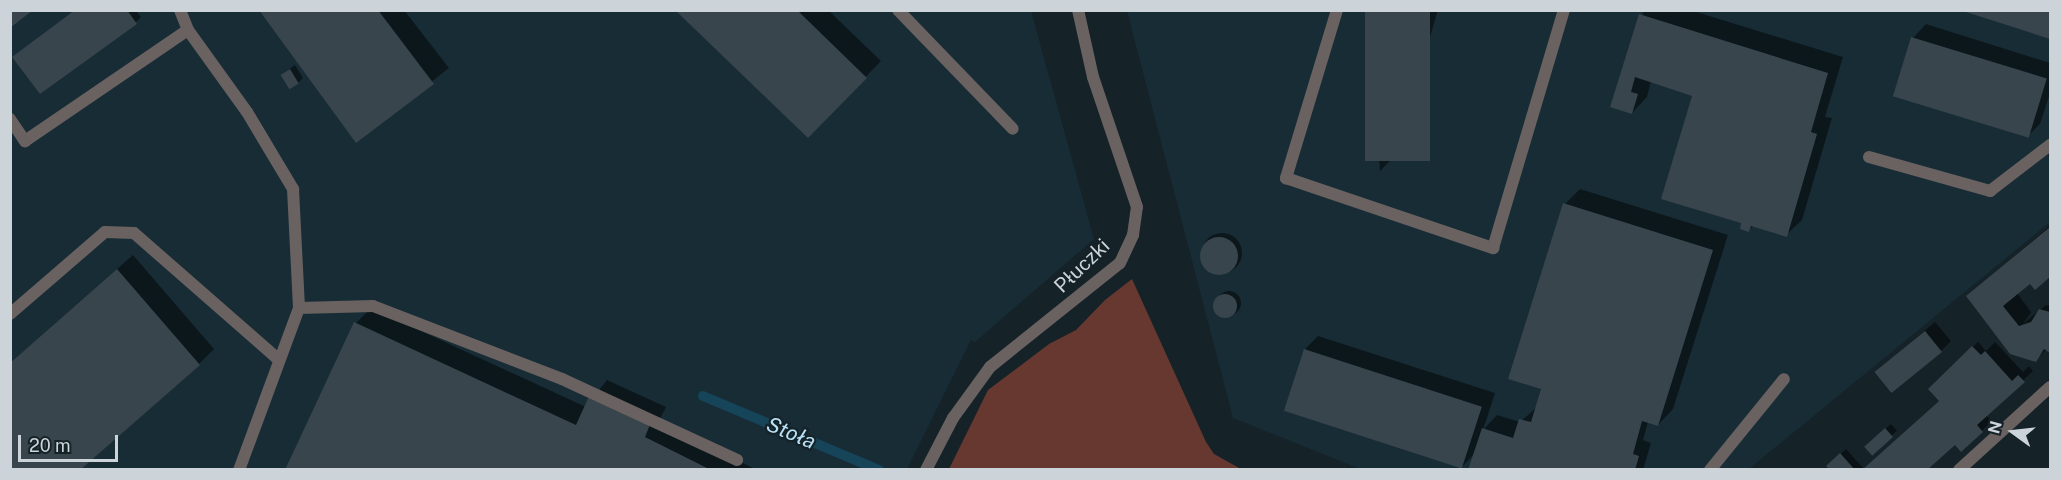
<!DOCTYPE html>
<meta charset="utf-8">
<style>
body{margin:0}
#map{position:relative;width:2061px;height:480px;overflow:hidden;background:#152228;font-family:"Public Sans",sans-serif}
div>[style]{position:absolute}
.built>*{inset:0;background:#182c36}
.green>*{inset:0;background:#663830}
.shadow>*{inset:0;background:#0007;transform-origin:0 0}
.round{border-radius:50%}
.stream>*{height:10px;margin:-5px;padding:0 5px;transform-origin:5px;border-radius:5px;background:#164459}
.building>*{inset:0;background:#38454d;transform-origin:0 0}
.service>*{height:12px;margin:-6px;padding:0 6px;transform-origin:6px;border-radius:6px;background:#696260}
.minor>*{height:12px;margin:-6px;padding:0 6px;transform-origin:6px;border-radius:6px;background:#696260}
span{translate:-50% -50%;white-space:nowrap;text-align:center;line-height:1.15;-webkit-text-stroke:4.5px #152228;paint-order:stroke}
.street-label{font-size:20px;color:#ccd4d9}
.water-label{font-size:21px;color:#b9e2f8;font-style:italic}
.frame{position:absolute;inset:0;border:12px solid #ccd4d9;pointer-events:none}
.north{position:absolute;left:1983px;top:402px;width:60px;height:60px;-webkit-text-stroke:4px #152228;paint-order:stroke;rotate:285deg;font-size:16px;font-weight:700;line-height:24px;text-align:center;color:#ccd4d9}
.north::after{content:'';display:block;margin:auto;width:21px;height:27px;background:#ccd4d9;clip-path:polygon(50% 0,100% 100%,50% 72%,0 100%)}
.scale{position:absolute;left:18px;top:435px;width:100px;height:27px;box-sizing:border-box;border:3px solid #ccd4d9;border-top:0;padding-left:8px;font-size:18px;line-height:21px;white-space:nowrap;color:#ccd4d9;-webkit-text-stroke:4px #152228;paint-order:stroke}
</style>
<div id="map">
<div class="built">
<div style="clip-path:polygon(1675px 10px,2050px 11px,2050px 222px,1749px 469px,1360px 469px,1233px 418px,1127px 11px)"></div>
<div style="clip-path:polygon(10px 11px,1031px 11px,1094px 239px,975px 342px,971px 340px,907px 469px,11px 469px)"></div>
</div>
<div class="green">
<div style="clip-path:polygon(1132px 279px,1206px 442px,1214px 454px,1241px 469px,949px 469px,988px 390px,1049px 344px,1076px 330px,1105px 300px)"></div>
</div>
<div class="shadow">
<div style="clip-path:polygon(76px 10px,135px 10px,141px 17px,136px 22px)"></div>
<div style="clip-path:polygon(261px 10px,404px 10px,449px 68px,356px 141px)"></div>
<div style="clip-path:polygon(678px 10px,828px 10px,881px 61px,808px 136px)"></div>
<div style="clip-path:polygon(1366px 10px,1438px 10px,1394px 157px,1380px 171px)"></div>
<div style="clip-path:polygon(1644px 10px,1690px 10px,1843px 57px,1825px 117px,1832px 118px,1802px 220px,1786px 235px,1754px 225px,1749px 230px,1694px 95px,1651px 81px,1647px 97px,1632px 113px,1612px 106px)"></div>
<div style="clip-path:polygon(1926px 24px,2050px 63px,2050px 93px,2040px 124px,2027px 137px,1913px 38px)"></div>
<div style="clip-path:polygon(295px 65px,303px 78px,298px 83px,282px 74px)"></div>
<div style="clip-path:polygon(1580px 189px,1728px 235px,1673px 409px,1658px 425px,1648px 422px,1643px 440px,1651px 443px,1643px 470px,1469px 470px,1475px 453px,1462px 467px,1305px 349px,1318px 336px,1495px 393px,1483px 430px,1497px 415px,1520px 422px,1537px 407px,1543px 388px,1565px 204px)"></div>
<div style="clip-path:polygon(2050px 226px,2050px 275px,2035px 288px,2030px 282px,2017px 293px,2031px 312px,2023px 324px,2046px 305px,2050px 306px,2050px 351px,2047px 349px,2035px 360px,1968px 296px)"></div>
<div class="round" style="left:1202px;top:233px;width:40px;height:40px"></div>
<div style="clip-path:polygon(133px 255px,214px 349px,199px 364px,10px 363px)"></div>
<div class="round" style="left:1217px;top:291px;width:24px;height:24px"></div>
<div style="clip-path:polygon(371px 308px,586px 407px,607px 380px,666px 407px,659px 421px,757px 470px,287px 470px,356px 323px)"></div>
<div style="clip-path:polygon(1935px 322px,1951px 341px,1941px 351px,1876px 372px)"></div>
<div style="clip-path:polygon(1978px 342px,1986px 351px,1995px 342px,2023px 372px,2029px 366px,2033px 371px,1986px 415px,1992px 421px,1962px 450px,1955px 442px,1916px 470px,1832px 470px,1828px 466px,1846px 449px,1864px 469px,1940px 400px,1966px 353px)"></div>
<div style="left:1891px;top:424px;width:9px;height:33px;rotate:49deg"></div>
</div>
<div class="stream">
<div style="left:703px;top:396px;width:191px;rotate:22.8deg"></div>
</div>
<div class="building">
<div style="clip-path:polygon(10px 10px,33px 10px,10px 28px)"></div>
<div style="clip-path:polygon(75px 10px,127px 10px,137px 24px,40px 94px,12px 57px)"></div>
<div style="clip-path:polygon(259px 10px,378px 10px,434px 84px,356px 143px)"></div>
<div style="clip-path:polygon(675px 10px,797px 10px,867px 78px,808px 138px)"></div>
<div style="left:1365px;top:10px;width:65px;height:151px"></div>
<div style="clip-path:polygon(1963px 10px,2050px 10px,2050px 39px,1963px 11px)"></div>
<div style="clip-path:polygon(1639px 14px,1828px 73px,1811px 132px,1817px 134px,1787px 237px,1751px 226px,1749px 232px,1740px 229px,1741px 223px,1661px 199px,1692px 96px,1635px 77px,1631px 92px,1638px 94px,1632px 114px,1610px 107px)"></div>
<div style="left:1911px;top:37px;width:142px;height:62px;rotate:17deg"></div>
<div style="left:290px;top:69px;width:17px;height:11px;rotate:59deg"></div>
<div style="clip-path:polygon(1563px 203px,1713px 250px,1658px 426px,1642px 421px,1633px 454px,1639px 456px,1635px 470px,1468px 470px,1482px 428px,1513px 438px,1519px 419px,1531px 422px,1541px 389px,1508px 379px)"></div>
<div style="clip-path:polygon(2050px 227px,2050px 277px,2035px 290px,2030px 284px,2003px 306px,2019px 326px,2031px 322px,2039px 309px,2050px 312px,2050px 353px,2044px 349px,2036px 362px,2010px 354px,1966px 296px)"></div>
<div class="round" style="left:1200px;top:237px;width:38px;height:38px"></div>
<div style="clip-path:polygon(117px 269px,200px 365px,80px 470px,10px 470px,10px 363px)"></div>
<div class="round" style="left:1213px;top:294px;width:24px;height:24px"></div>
<div style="clip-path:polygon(354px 322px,576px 425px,590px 394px,651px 422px,645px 437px,711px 470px,285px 470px)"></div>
<div style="left:1925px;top:331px;width:27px;height:65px;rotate:51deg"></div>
<div style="clip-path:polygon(1972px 346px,1981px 355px,1985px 351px,2012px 381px,2018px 375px,2025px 382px,1977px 425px,1983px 432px,1961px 452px,1955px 445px,1927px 470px,1862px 470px,1939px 401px,1928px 389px)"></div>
<div style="left:1304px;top:349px;width:187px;height:65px;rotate:18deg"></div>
<div style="left:1885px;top:428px;width:12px;height:28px;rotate:48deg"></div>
<div style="clip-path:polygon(1840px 453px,1855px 470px,1830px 470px,1826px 466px)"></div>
</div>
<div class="service">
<div style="left:180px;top:10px;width:22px;rotate:68deg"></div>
<div style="left:898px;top:10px;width:165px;rotate:46deg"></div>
<div style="left:1337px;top:10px;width:176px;rotate:106.9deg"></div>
<div style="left:1286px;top:178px;width:219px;rotate:18.7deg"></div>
<div style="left:1493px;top:248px;width:248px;rotate:-73.4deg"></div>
<div style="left:10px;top:119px;width:27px;rotate:56deg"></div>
<div style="left:25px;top:141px;width:197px;rotate:-34.3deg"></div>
<div style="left:188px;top:30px;width:101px;rotate:54.3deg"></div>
<div style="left:247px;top:112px;width:90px;rotate:59.1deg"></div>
<div style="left:293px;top:189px;width:119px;rotate:87.1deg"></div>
<div style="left:299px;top:308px;width:173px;rotate:110.3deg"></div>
<div style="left:1869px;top:157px;width:126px;rotate:15.7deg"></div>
<div style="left:1990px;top:191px;width:76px;rotate:-37.5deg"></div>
<div style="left:299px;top:308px;width:74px;rotate:-1.5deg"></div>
<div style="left:373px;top:306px;width:203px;rotate:21.1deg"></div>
<div style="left:562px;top:379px;width:193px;rotate:24.8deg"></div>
<div style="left:10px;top:314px;width:125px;rotate:-40.8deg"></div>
<div style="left:105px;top:232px;width:29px;rotate:2deg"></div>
<div style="left:134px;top:233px;width:193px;rotate:41.2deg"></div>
<div style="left:1710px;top:470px;width:117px;rotate:-50.9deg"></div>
<div style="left:1959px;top:470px;width:123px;rotate:-42.4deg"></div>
</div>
<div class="minor">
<div style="left:926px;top:470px;width:59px;rotate:-62.6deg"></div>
<div style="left:953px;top:418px;width:63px;rotate:-54deg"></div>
<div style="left:990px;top:367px;width:166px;rotate:-38.7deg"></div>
<div style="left:1120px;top:263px;width:31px;rotate:-65deg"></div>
<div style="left:1133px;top:235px;width:28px;rotate:-82deg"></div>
<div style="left:1137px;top:207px;width:137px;rotate:-108.7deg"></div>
<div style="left:1093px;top:77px;width:69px;rotate:-102.6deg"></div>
</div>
<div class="street-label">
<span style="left:1082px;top:266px;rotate:-44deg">Płuczki</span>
</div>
<div class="water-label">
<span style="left:791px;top:433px;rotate:23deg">Stoła</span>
</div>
<div class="frame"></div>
<div class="north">N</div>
<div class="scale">20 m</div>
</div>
